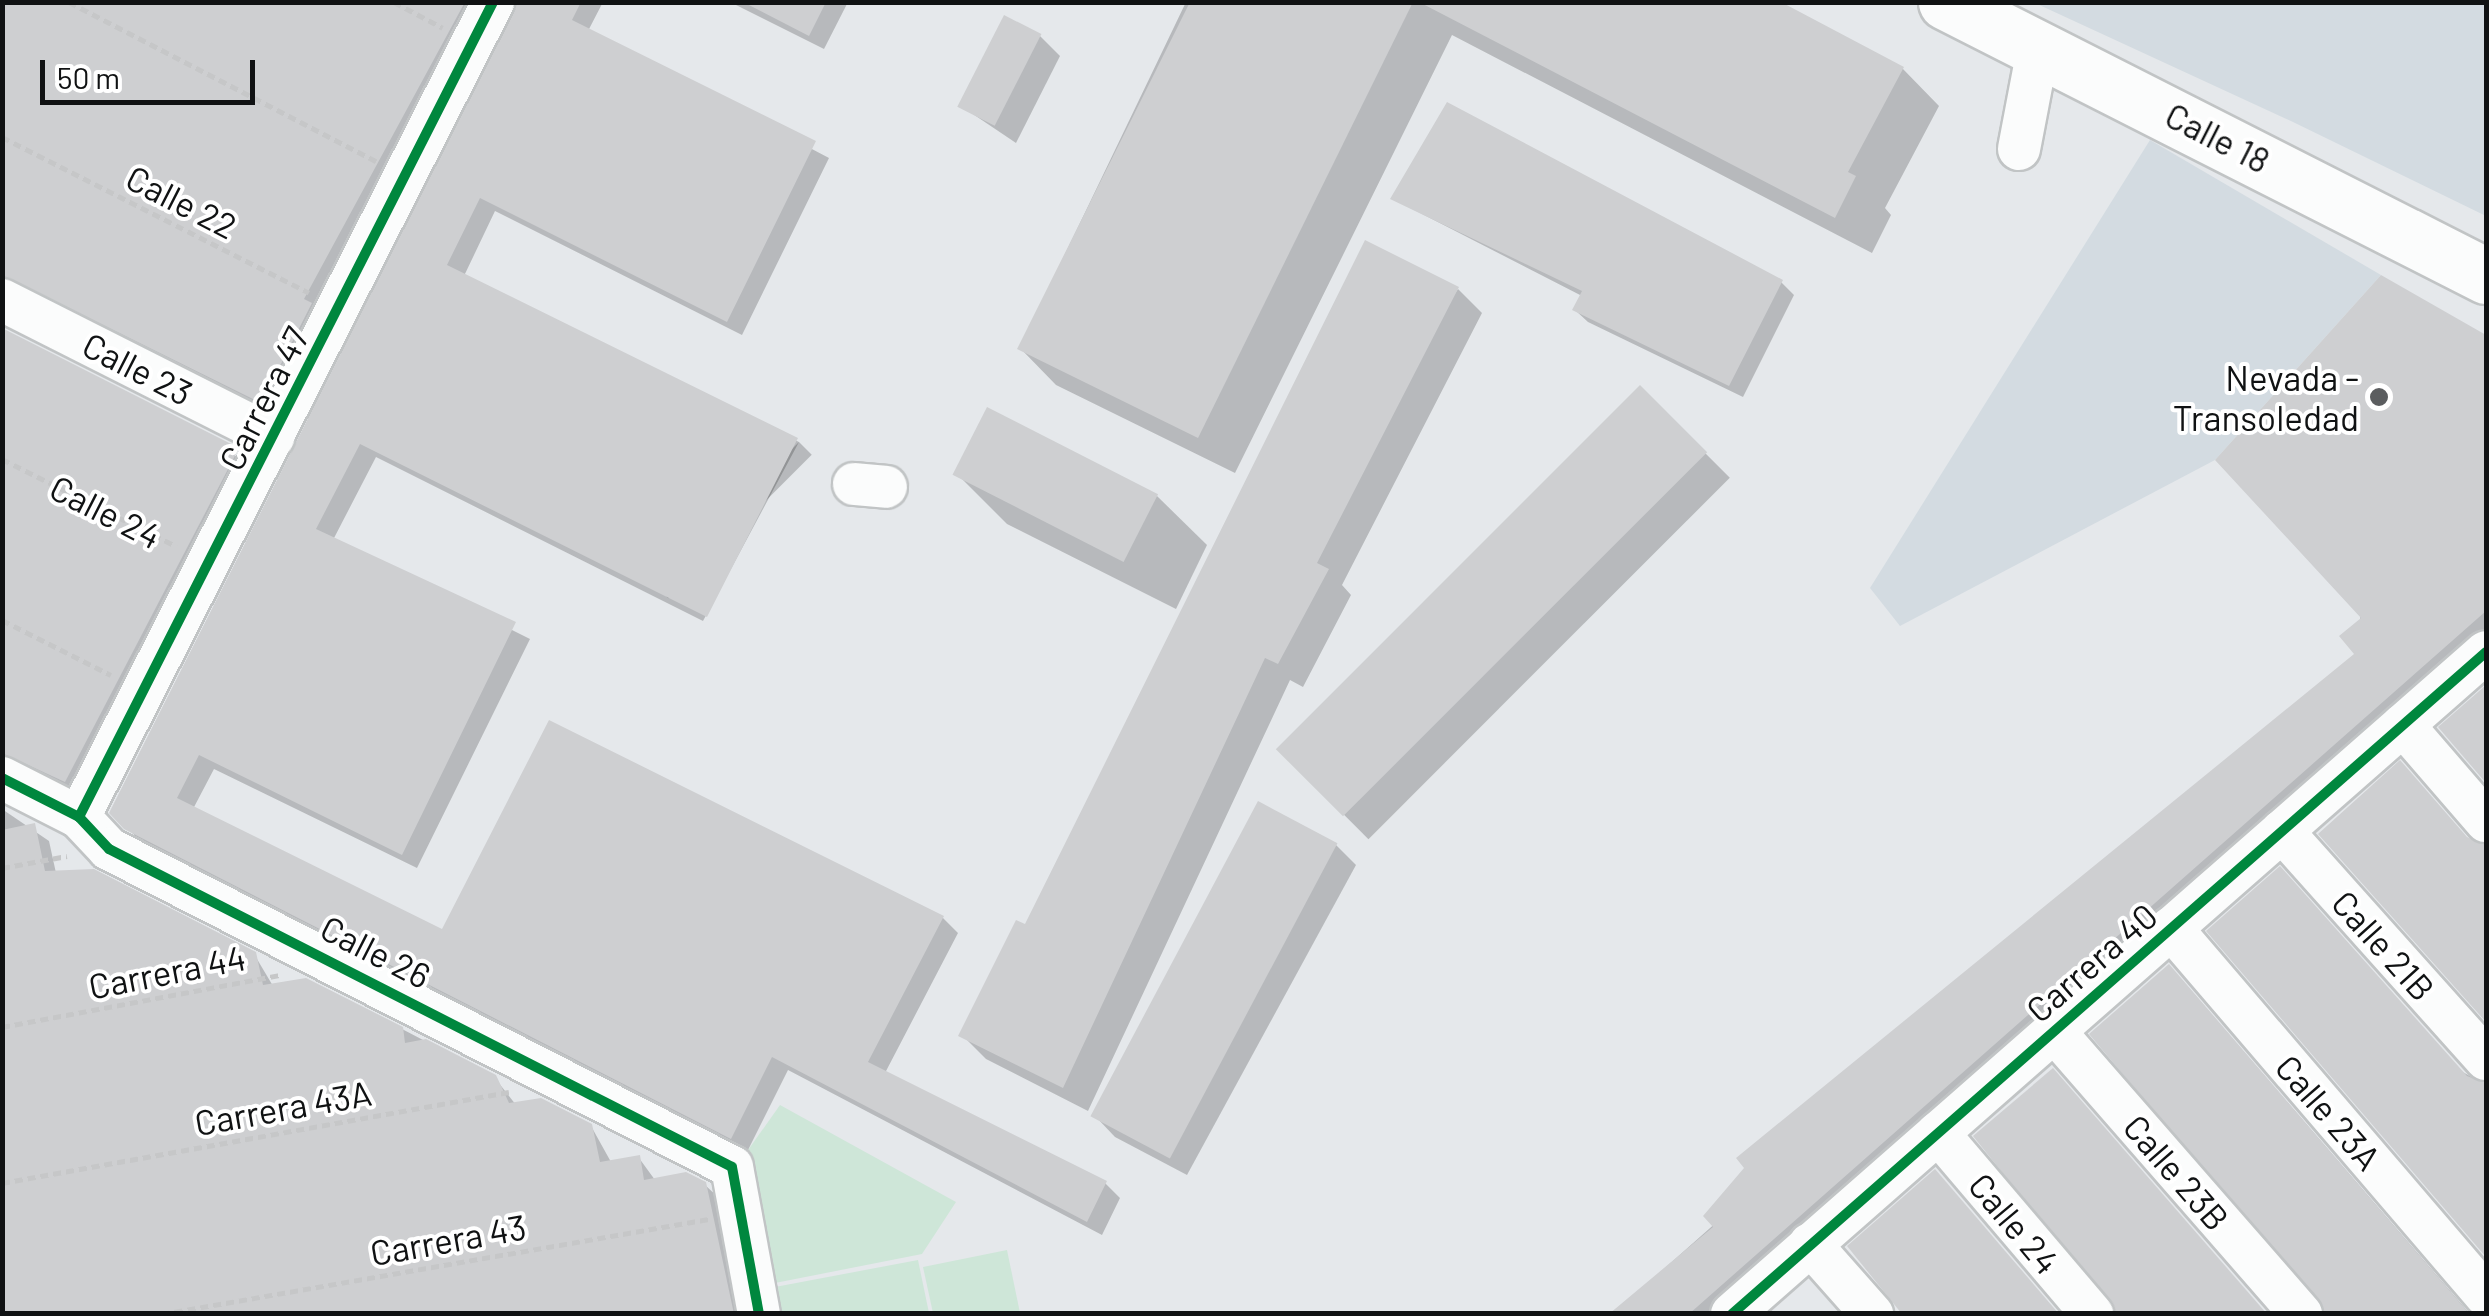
<!DOCTYPE html>
<style>
body{margin:0}
#map{position:relative;width:2489px;height:1316px;overflow:hidden;background:#e5e8eb;font-family:Barlow,sans-serif}
div>[style]{position:absolute}
.built>*{inset:0;background:#d3dbe1}
.green>*{inset:0;background:#cee6d8}
.shadow>*{inset:0;background:#0003;transform-origin:0 0}
.building>*{inset:0;background:#cecfd1;transform-origin:0 0}
.path>*{height:5px;margin-top:-2.5px;transform-origin:0;background:repeating-linear-gradient(90deg,#c6c7c8 0 8px,transparent 0 13px)}
.roads{filter:drop-shadow(2px 0 #c1c4c5) drop-shadow(-2px 0 #c1c4c5) drop-shadow(0 2px #c1c4c5) drop-shadow(0 -2px #c1c4c5)}
.minor>*{height:42px;margin:-21px;padding:0 21px;transform-origin:21px;border-radius:21px;background:#fbfcfc}
.major>*{height:55px;margin:-27.5px;padding:0 27.5px;transform-origin:27.5px;border-radius:27.5px;background:#fbfcfc}
.cycleway>*{height:10px;margin:-5px;padding:0 5px;transform-origin:5px;border-radius:5px;background:#00873e}
.dots>*{width:28px;height:28px;translate:-50% -50%;box-sizing:border-box;border:5px solid #fff;border-radius:50%}
span{translate:-50% -50%;white-space:nowrap;text-align:center;line-height:1.15;-webkit-text-stroke:8px #fff;paint-order:stroke}
.street-label{font-size:35px;color:#101213}
.poi-label{font-size:35px;color:#101213}
.right{translate:-100% -50%;text-align:right}
.frame{position:absolute;inset:0;border:5px solid #101213;pointer-events:none}
.scale{position:absolute;left:40px;top:60px;width:215px;height:45px;box-sizing:border-box;border:5px solid #101213;border-top:0;padding-left:12px;font-size:30px;line-height:35px;white-space:nowrap;color:#101213;-webkit-text-stroke:8px #fff;paint-order:stroke}
</style>
<div id="map">
<div class="built">
<div style="clip-path:polygon(2035px 3px,2486px 3px,2486px 216px,2293px 122px)"></div>
<div style="clip-path:polygon(2150px 140px,2381px 275px,2215px 460px,1900px 626px,1870px 588px)"></div>
</div>
<div class="green">
<div style="clip-path:polygon(780px 1105px,956px 1202px,922px 1254px,775px 1283px,741px 1160px)"></div>
<div style="clip-path:polygon(1007px 1250px,1020px 1313px,933px 1313px,923px 1267px)"></div>
<div style="clip-path:polygon(918px 1260px,929px 1313px,780px 1313px,775px 1287px)"></div>
</div>
<div class="shadow">
<div style="clip-path:polygon(2px 2px,490px 2px,277px 416px,2px 300px)"></div>
<div style="clip-path:polygon(517px 2px,603px 2px,588px 31px,829px 158px,742px 335px,495px 211px,464px 276px,799px 442px,703px 621px,376px 457px,333px 540px,530px 639px,417px 868px,214px 769px,193px 809px,443px 933px,550px 723px,943px 918px,958px 933px,885px 1073px,1105px 1183px,1120px 1198px,1102px 1235px,788px 1070px,747px 1152px,142px 843px,112px 812px)"></div>
<div style="clip-path:polygon(730px 2px,848px 2px,824px 49px)"></div>
<div style="clip-path:polygon(1186px 2px,1776px 2px,1903px 69px,1939px 106px,1885px 208px,1891px 215px,1872px 253px,1452px 35px,1235px 473px,1056px 385px,1020px 348px)"></div>
<div style="clip-path:polygon(1040px 36px,1060px 56px,1016px 143px,961px 106px)"></div>
<div style="clip-path:polygon(1393px 199px,1781px 282px,1794px 295px,1743px 397px,1588px 322px,1575px 310px,1582px 296px)"></div>
<div style="clip-path:polygon(2381px 279px,2486px 338px,2486px 637px,1720px 1314px,1613px 1314px,2358px 654px)"></div>
<div style="clip-path:polygon(1458px 289px,1482px 313px,1342px 585px,1351px 595px,1303px 687px,1290px 680px,1088px 1111px,986px 1059px,962px 1035px,1026px 927px)"></div>
<div style="clip-path:polygon(2px 331px,252px 465px,81px 795px,2px 762px)"></div>
<div style="left:1640px;top:388px;width:127px;height:511px;rotate:45deg"></div>
<div style="left:799px;top:442px;width:18px;height:203px;rotate:45deg"></div>
<div style="clip-path:polygon(957px 474px,1157px 496px,1207px 545px,1176px 609px,1007px 524px)"></div>
<div style="clip-path:polygon(2px 809px,49px 841px,56px 873px,254px 954px,273px 986px,402px 1029px,494px 1077px,516px 1105px,591px 1126px,611px 1162px,639px 1158px,655px 1180px,704px 1184px,720px 1199px,746px 1314px,2px 1314px)"></div>
<div style="clip-path:polygon(2322px 834px,2486px 841px,2486px 1018px)"></div>
<div style="clip-path:polygon(1336px 845px,1356px 865px,1187px 1175px,1115px 1137px,1096px 1117px)"></div>
<div style="clip-path:polygon(2210px 931px,2486px 1085px,2486px 1255px)"></div>
<div style="clip-path:polygon(2182px 980px,2470px 1314px,2325px 1314px)"></div>
</div>
<div class="building">
<div style="clip-path:polygon(2px 2px,465px 2px,304px 299px,312px 303px,261px 403px,2px 275px)"></div>
<div style="clip-path:polygon(518px 2px,581px 2px,572px 20px,816px 141px,727px 322px,480px 198px,447px 265px,798px 438px,707px 617px,360px 444px,316px 529px,516px 622px,402px 855px,199px 755px,177px 798px,442px 929px,549px 720px,944px 916px,868px 1062px,1107px 1181px,1087px 1222px,772px 1057px,731px 1139px,124px 829px,109px 813px)"></div>
<div style="clip-path:polygon(743px 2px,826px 2px,809px 36px)"></div>
<div style="clip-path:polygon(1190px 2px,1413px 2px,1198px 438px,1017px 349px)"></div>
<div style="clip-path:polygon(1419px 2px,1781px 2px,1904px 67px,1848px 172px,1856px 176px,1835px 218px)"></div>
<div style="left:1004px;top:15px;width:42px;height:103px;rotate:27deg"></div>
<div style="clip-path:polygon(1447px 102px,1783px 280px,1729px 386px,1572px 310px,1582px 291px,1390px 199px)"></div>
<div style="clip-path:polygon(1365px 240px,1459px 287px,1317px 563px,1329px 569px,1278px 664px,1265px 658px,1063px 1088px,958px 1036px,1016px 920px,1025px 924px)"></div>
<div style="clip-path:polygon(2381px 275px,2486px 335px,2486px 611px,1689px 1314px,1609px 1314px,1713px 1227px,1703px 1216px,1744px 1168px,1736px 1158px,2354px 654px,2339px 636px,2361px 618px,2215px 460px)"></div>
<div style="clip-path:polygon(2px 328px,239px 448px,65px 782px,2px 753px)"></div>
<div style="left:1640px;top:385px;width:95px;height:515px;rotate:45deg"></div>
<div style="left:987px;top:407px;width:192px;height:76px;rotate:27deg"></div>
<div style="clip-path:polygon(2486px 685px,2486px 783px,2438px 727px)"></div>
<div style="clip-path:polygon(2400px 760px,2467px 837px,2486px 845px,2486px 1022px,2318px 834px)"></div>
<div style="left:1258px;top:801px;width:90px;height:357px;rotate:28deg"></div>
<div style="clip-path:polygon(35px 823px,45px 871px,94px 869px,256px 952px,263px 985px,306px 978px,403px 1027px,405px 1043px,426px 1039px,496px 1075px,509px 1103px,541px 1098px,592px 1124px,600px 1162px,640px 1155px,644px 1180px,686px 1172px,706px 1182px,734px 1314px,2px 1314px,2px 830px)"></div>
<div style="clip-path:polygon(2280px 866px,2467px 1076px,2486px 1083px,2486px 1257px,2206px 931px)"></div>
<div style="clip-path:polygon(2169px 964px,2467px 1311px,2470px 1314px,2325px 1314px,2089px 1034px)"></div>
<div style="clip-path:polygon(2053px 1068px,2267px 1314px,2116px 1314px,1973px 1136px)"></div>
<div style="clip-path:polygon(1935px 1169px,2059px 1314px,1902px 1314px,1847px 1246px)"></div>
</div>
<div class="path">
<div style="left:69px;top:2px;width:346px;rotate:27.4deg"></div>
<div style="left:394px;top:2px;width:55px;rotate:28deg"></div>
<div style="left:2px;top:137px;width:344px;rotate:26.9deg"></div>
<div style="left:2px;top:459px;width:195px;rotate:26.6deg"></div>
<div style="left:2px;top:620px;width:122px;rotate:26.8deg"></div>
<div style="left:2px;top:868px;width:66px;rotate:-10.5deg"></div>
<div style="left:2px;top:1027px;width:282px;rotate:-10.6deg"></div>
<div style="left:2px;top:1183px;width:515px;rotate:-10.18deg"></div>
<div style="left:162px;top:1314px;width:555px;rotate:-9.85deg"></div>
</div>
<div class="roads">
<div class="minor">
<div style="left:2019px;top:149px;width:102px;rotate:-79.2deg"></div>
<div style="left:2px;top:300px;width:304px;rotate:26.8deg"></div>
<div style="left:854px;top:484px;width:32px;rotate:5deg"></div>
<div style="left:2403px;top:725px;width:127px;rotate:49.2deg"></div>
<div style="left:2px;top:778px;width:86px;rotate:26.9deg"></div>
<div style="left:79px;top:817px;width:44px;rotate:46.8deg"></div>
<div style="left:109px;top:849px;width:699px;rotate:27.04deg"></div>
<div style="left:732px;top:1167px;width:149px;rotate:79.6deg"></div>
<div style="left:79px;top:817px;width:914px;rotate:-63.07deg"></div>
<div style="left:2282px;top:831px;width:306px;rotate:48.2deg"></div>
<div style="left:2171px;top:928px;width:484px;rotate:49.4deg"></div>
<div style="left:2054px;top:1031px;width:376px;rotate:48.9deg"></div>
<div style="left:1938px;top:1133px;width:238px;rotate:49.6deg"></div>
<div style="left:1810px;top:1244px;width:94px;rotate:48.5deg"></div>
<div style="left:1732px;top:1314px;width:1003px;rotate:-41.28deg"></div>
</div>
<div class="major">
<div style="left:1946px;top:2px;width:606px;rotate:26.9deg"></div>
</div>
</div>
<div class="cycleway">
<div style="left:2px;top:778px;width:86px;rotate:26.9deg"></div>
<div style="left:79px;top:817px;width:44px;rotate:46.8deg"></div>
<div style="left:109px;top:849px;width:699px;rotate:27.04deg"></div>
<div style="left:732px;top:1167px;width:149px;rotate:79.6deg"></div>
<div style="left:79px;top:817px;width:914px;rotate:-63.07deg"></div>
<div style="left:1732px;top:1314px;width:1003px;rotate:-41.28deg"></div>
</div>
<div class="dots">
<div style="left:2379px;top:397px;background:#5b5d5f"></div>
</div>
<div class="street-label">
<span style="left:2218px;top:137px;rotate:27deg">Calle 18</span>
<span style="left:182px;top:201px;rotate:27deg">Calle 22</span>
<span style="left:138px;top:368px;rotate:27deg">Calle 23</span>
<span style="left:263px;top:398px;rotate:-63deg">Carrera 47</span>
<span style="left:106px;top:511px;rotate:27deg">Calle 24</span>
<span style="left:2384px;top:945px;rotate:48deg">Calle 21B</span>
<span style="left:376px;top:951px;rotate:27deg">Calle 26</span>
<span style="left:2091px;top:962px;rotate:-41deg">Carrera 40</span>
<span style="left:167px;top:971px;rotate:-11deg">Carrera 44</span>
<span style="left:283px;top:1107px;rotate:-10deg">Carrera 43A</span>
<span style="left:2329px;top:1112px;rotate:49deg">Calle 23A</span>
<span style="left:2177px;top:1172px;rotate:49deg">Calle 23B</span>
<span style="left:2015px;top:1223px;rotate:50deg">Calle 24</span>
<span style="left:448px;top:1239px;rotate:-10deg">Carrera 43</span>
</div>
<div class="poi-label">
<span class="right" style="left:2359px;top:397px">Nevada -<br>Transoledad</span>
</div>
<div class="frame"></div>
<div class="scale">50 m</div>
</div>
